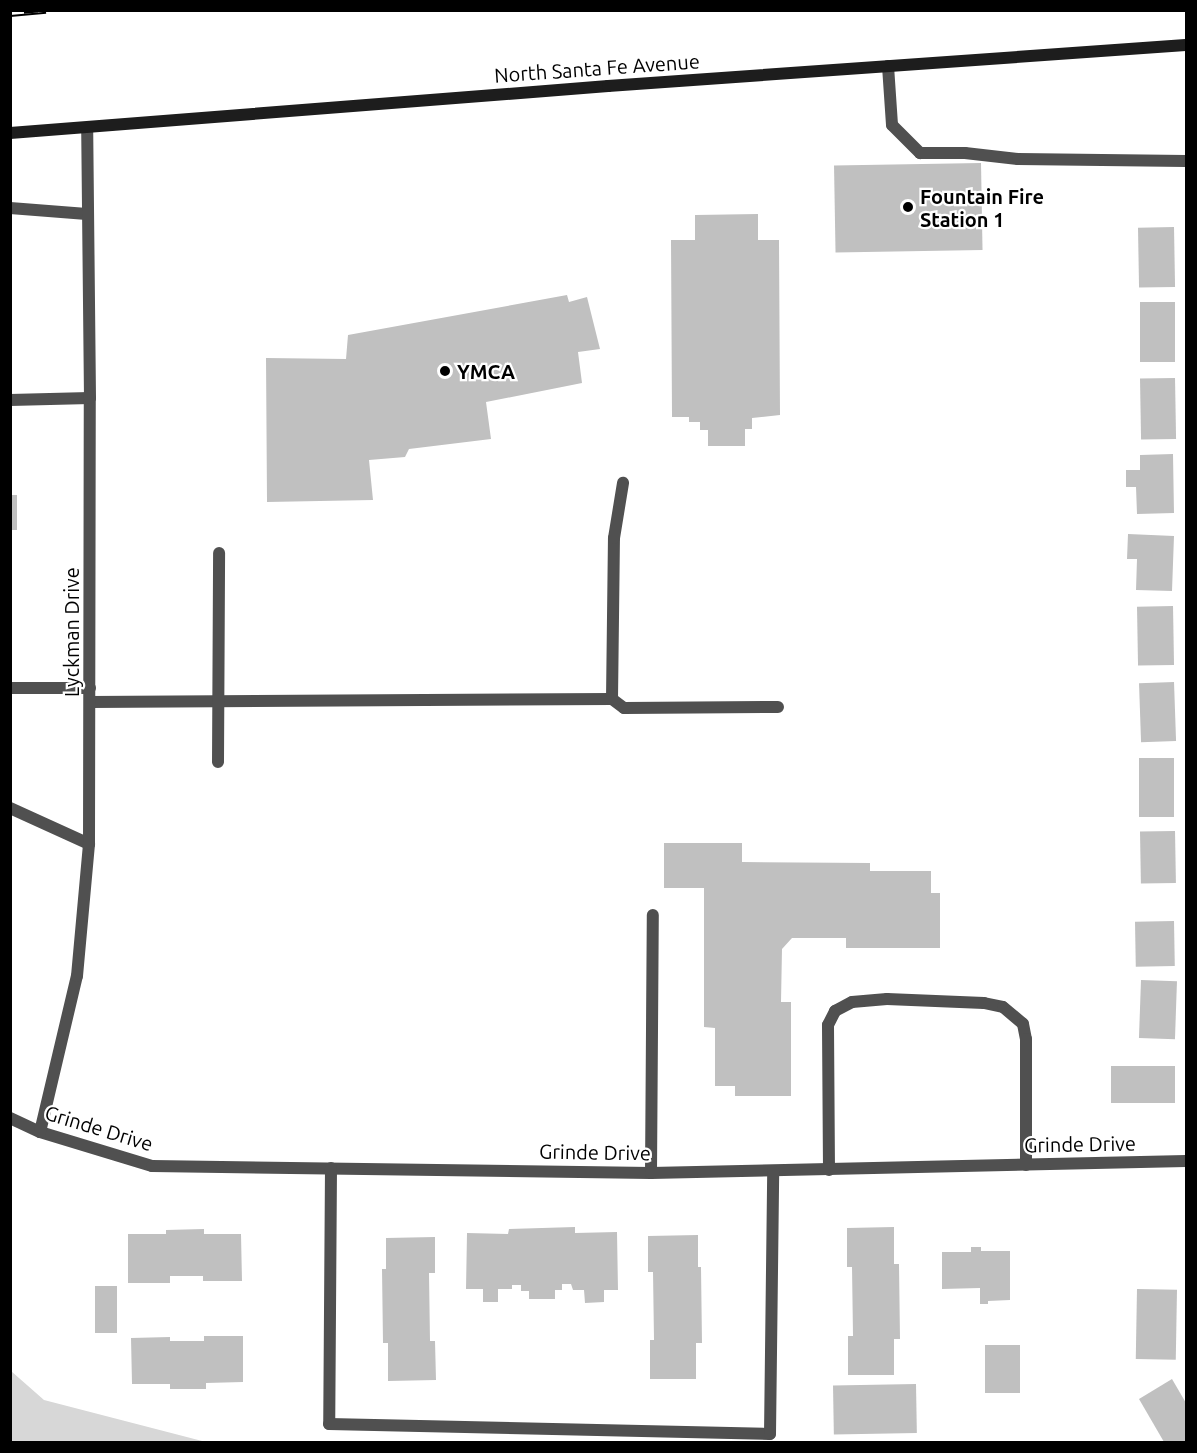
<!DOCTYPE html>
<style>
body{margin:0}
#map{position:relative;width:1197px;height:1453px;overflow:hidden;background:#fff;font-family:Ubuntu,sans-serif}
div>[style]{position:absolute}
.green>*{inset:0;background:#d7d7d7}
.building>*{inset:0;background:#c0c0c0;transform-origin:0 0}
.service>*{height:12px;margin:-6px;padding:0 6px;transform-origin:6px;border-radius:6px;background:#505050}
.minor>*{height:12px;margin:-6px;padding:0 6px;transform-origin:6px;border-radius:6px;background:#505050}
.secondary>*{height:12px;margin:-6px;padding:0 6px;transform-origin:6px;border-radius:6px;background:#1d1d1d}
.rail>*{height:7px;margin-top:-3.5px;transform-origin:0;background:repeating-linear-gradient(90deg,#fff 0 14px,#000 0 28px);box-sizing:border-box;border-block:2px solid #000}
.dots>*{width:16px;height:16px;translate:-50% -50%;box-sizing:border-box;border:3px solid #fff;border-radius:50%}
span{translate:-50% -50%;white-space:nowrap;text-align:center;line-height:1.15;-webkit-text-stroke:4.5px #fff;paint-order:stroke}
.street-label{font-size:20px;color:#000}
.poi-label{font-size:20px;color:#000;font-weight:700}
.left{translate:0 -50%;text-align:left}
.frame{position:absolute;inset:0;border:12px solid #000;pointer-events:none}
</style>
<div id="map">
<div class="green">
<div style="clip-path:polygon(11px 1371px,44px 1400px,206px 1442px,11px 1442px)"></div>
</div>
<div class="building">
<div style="left:981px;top:163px;width:87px;height:147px;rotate:89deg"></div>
<div style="clip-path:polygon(758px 214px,758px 240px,779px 240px,780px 415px,752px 418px,752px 429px,745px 429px,745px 446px,708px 446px,708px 430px,700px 430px,700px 422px,689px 422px,689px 417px,672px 417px,671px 240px,695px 240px,695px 215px)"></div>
<div style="left:1174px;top:227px;width:60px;height:36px;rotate:89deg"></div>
<div style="clip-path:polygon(567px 295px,569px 302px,587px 297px,600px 349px,578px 352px,582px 383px,486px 402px,491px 439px,409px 449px,405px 457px,369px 460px,373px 500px,267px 502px,266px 358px,346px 359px,348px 335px)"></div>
<div style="left:1140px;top:302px;width:35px;height:60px"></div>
<div style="left:1175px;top:378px;width:61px;height:35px;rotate:89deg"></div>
<div style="clip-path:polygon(1173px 454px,1174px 513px,1137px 514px,1136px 487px,1126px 487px,1126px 470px,1140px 470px,1140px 455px)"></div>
<div style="left:10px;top:495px;width:7px;height:35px"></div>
<div style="clip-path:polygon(1128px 534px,1174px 536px,1172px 591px,1136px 590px,1137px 559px,1127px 559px)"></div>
<div style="left:1173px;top:606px;width:59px;height:36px;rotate:89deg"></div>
<div style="left:1174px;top:682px;width:59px;height:35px;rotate:88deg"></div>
<div style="left:1139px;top:758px;width:35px;height:59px"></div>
<div style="left:1175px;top:831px;width:52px;height:35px;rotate:89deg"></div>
<div style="clip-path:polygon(664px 843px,742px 843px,742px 862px,870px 863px,870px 871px,931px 871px,931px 893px,940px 893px,940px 948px,846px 948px,846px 938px,792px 938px,782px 949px,781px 1002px,791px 1002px,791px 1096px,735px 1096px,735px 1086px,715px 1086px,715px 1028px,704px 1027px,704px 888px,664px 888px)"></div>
<div style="left:1174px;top:921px;width:45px;height:39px;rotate:89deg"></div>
<div style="left:1141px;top:980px;width:36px;height:58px;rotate:2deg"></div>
<div style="left:1175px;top:1066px;width:37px;height:64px;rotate:90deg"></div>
<div style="clip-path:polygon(575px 1227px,575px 1233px,617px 1232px,618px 1290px,604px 1290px,604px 1302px,585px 1303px,584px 1290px,573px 1290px,571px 1284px,562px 1284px,562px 1290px,555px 1290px,555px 1299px,529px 1299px,529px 1291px,521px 1291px,521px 1285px,512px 1285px,512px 1289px,498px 1289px,498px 1302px,483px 1302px,483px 1289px,466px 1289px,467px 1233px,508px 1234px,509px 1229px)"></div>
<div style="clip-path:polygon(894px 1227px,894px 1264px,899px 1264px,900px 1339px,894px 1339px,894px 1375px,848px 1375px,848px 1336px,853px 1336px,852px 1267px,847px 1267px,847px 1228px)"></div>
<div style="clip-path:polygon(204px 1229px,204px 1234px,241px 1234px,242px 1281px,203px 1281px,203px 1276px,170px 1276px,170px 1283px,128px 1283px,128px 1234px,166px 1234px,166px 1230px)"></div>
<div style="clip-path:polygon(698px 1235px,698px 1267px,701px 1267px,702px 1343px,696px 1343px,696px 1379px,650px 1379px,650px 1340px,654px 1340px,653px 1272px,648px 1272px,648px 1236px)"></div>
<div style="clip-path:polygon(435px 1237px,435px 1273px,429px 1273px,430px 1341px,435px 1341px,436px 1380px,388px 1381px,388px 1343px,383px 1343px,382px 1269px,386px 1269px,386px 1238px)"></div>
<div style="clip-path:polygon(971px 1247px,981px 1247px,981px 1251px,1010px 1251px,1010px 1300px,988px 1301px,988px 1304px,980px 1304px,980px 1288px,942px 1289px,942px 1252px,971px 1252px)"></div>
<div style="left:95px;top:1286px;width:22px;height:47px"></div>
<div style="left:1137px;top:1289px;width:40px;height:70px;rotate:1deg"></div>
<div style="clip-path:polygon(204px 1336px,243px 1336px,243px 1382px,206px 1383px,206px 1389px,170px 1389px,170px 1384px,132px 1384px,131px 1338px,170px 1337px,170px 1341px,204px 1341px)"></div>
<div style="left:985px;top:1345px;width:35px;height:48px"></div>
<div style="clip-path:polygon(1172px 1379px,1186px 1403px,1186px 1442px,1164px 1442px,1139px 1399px)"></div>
<div style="left:916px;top:1384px;width:49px;height:83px;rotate:89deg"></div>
</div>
<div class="service">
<div style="left:888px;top:66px;width:59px;rotate:86.1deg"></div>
<div style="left:892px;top:125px;width:40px;rotate:45deg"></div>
<div style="left:920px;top:153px;width:45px"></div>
<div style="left:965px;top:153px;width:53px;rotate:6.5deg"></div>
<div style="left:1018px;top:159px;width:168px;rotate:0.7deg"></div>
<div style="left:10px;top:208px;width:77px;rotate:4.5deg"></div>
<div style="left:612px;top:699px;width:15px;rotate:37deg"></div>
<div style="left:624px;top:708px;width:154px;rotate:-0.4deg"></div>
<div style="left:90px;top:702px;width:522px;rotate:-0.33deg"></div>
<div style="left:612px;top:699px;width:161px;rotate:-89.3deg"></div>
<div style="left:614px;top:538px;width:56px;rotate:-80.7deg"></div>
<div style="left:218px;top:762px;width:209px;rotate:-89.7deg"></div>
<div style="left:829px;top:1170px;width:145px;rotate:-90.4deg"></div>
<div style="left:828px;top:1025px;width:16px;rotate:-63deg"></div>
<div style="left:835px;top:1011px;width:19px;rotate:-28deg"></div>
<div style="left:852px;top:1002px;width:35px;rotate:-5deg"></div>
<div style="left:887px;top:999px;width:97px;rotate:2.4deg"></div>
<div style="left:984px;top:1003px;width:19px;rotate:12deg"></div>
<div style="left:1003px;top:1007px;width:26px;rotate:40deg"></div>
<div style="left:1023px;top:1024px;width:15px;rotate:79deg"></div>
<div style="left:1026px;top:1039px;width:126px;rotate:90deg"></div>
<div style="left:651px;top:1173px;width:258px;rotate:-89.6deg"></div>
</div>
<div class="minor">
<div style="left:10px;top:400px;width:80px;rotate:-1.4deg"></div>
<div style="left:10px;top:688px;width:80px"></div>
<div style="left:10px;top:808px;width:87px;rotate:24.5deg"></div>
<div style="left:10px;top:1118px;width:33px;rotate:25deg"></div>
<div style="left:40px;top:1132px;width:117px;rotate:16.9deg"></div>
<div style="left:152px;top:1166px;width:499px;rotate:0.8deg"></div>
<div style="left:651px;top:1173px;width:535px;rotate:-1.28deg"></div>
<div style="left:40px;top:1132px;width:160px;rotate:-76.7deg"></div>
<div style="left:77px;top:976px;width:133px;rotate:-84.8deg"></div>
<div style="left:89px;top:844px;width:446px;rotate:-89.9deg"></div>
<div style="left:90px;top:398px;width:270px;rotate:-90.6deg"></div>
<div style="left:331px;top:1168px;width:256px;rotate:90.4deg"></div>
<div style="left:329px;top:1424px;width:441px;rotate:1.3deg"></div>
<div style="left:770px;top:1434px;width:263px;rotate:-89.3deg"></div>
</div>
<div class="secondary">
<div style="left:10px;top:133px;width:600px;rotate:-4.49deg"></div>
<div style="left:608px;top:86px;width:579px;rotate:-4.06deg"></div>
</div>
<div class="rail">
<div style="left:10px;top:13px;width:36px;rotate:-5deg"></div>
</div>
<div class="dots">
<div style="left:908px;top:207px;background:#000"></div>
<div style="left:445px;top:371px;background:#000"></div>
</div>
<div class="street-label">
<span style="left:597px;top:68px;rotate:-4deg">North Santa Fe Avenue</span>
<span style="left:71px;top:632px;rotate:-90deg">Lyckman Drive</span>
<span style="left:99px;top:1128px;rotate:17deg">Grinde Drive</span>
<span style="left:1080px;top:1144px;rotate:-1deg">Grinde Drive</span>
<span style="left:595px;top:1152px;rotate:1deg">Grinde Drive</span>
</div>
<div class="poi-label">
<span class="left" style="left:920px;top:208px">Fountain Fire<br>Station 1</span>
<span class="left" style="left:457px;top:371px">YMCA</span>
</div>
<div class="frame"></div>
</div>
